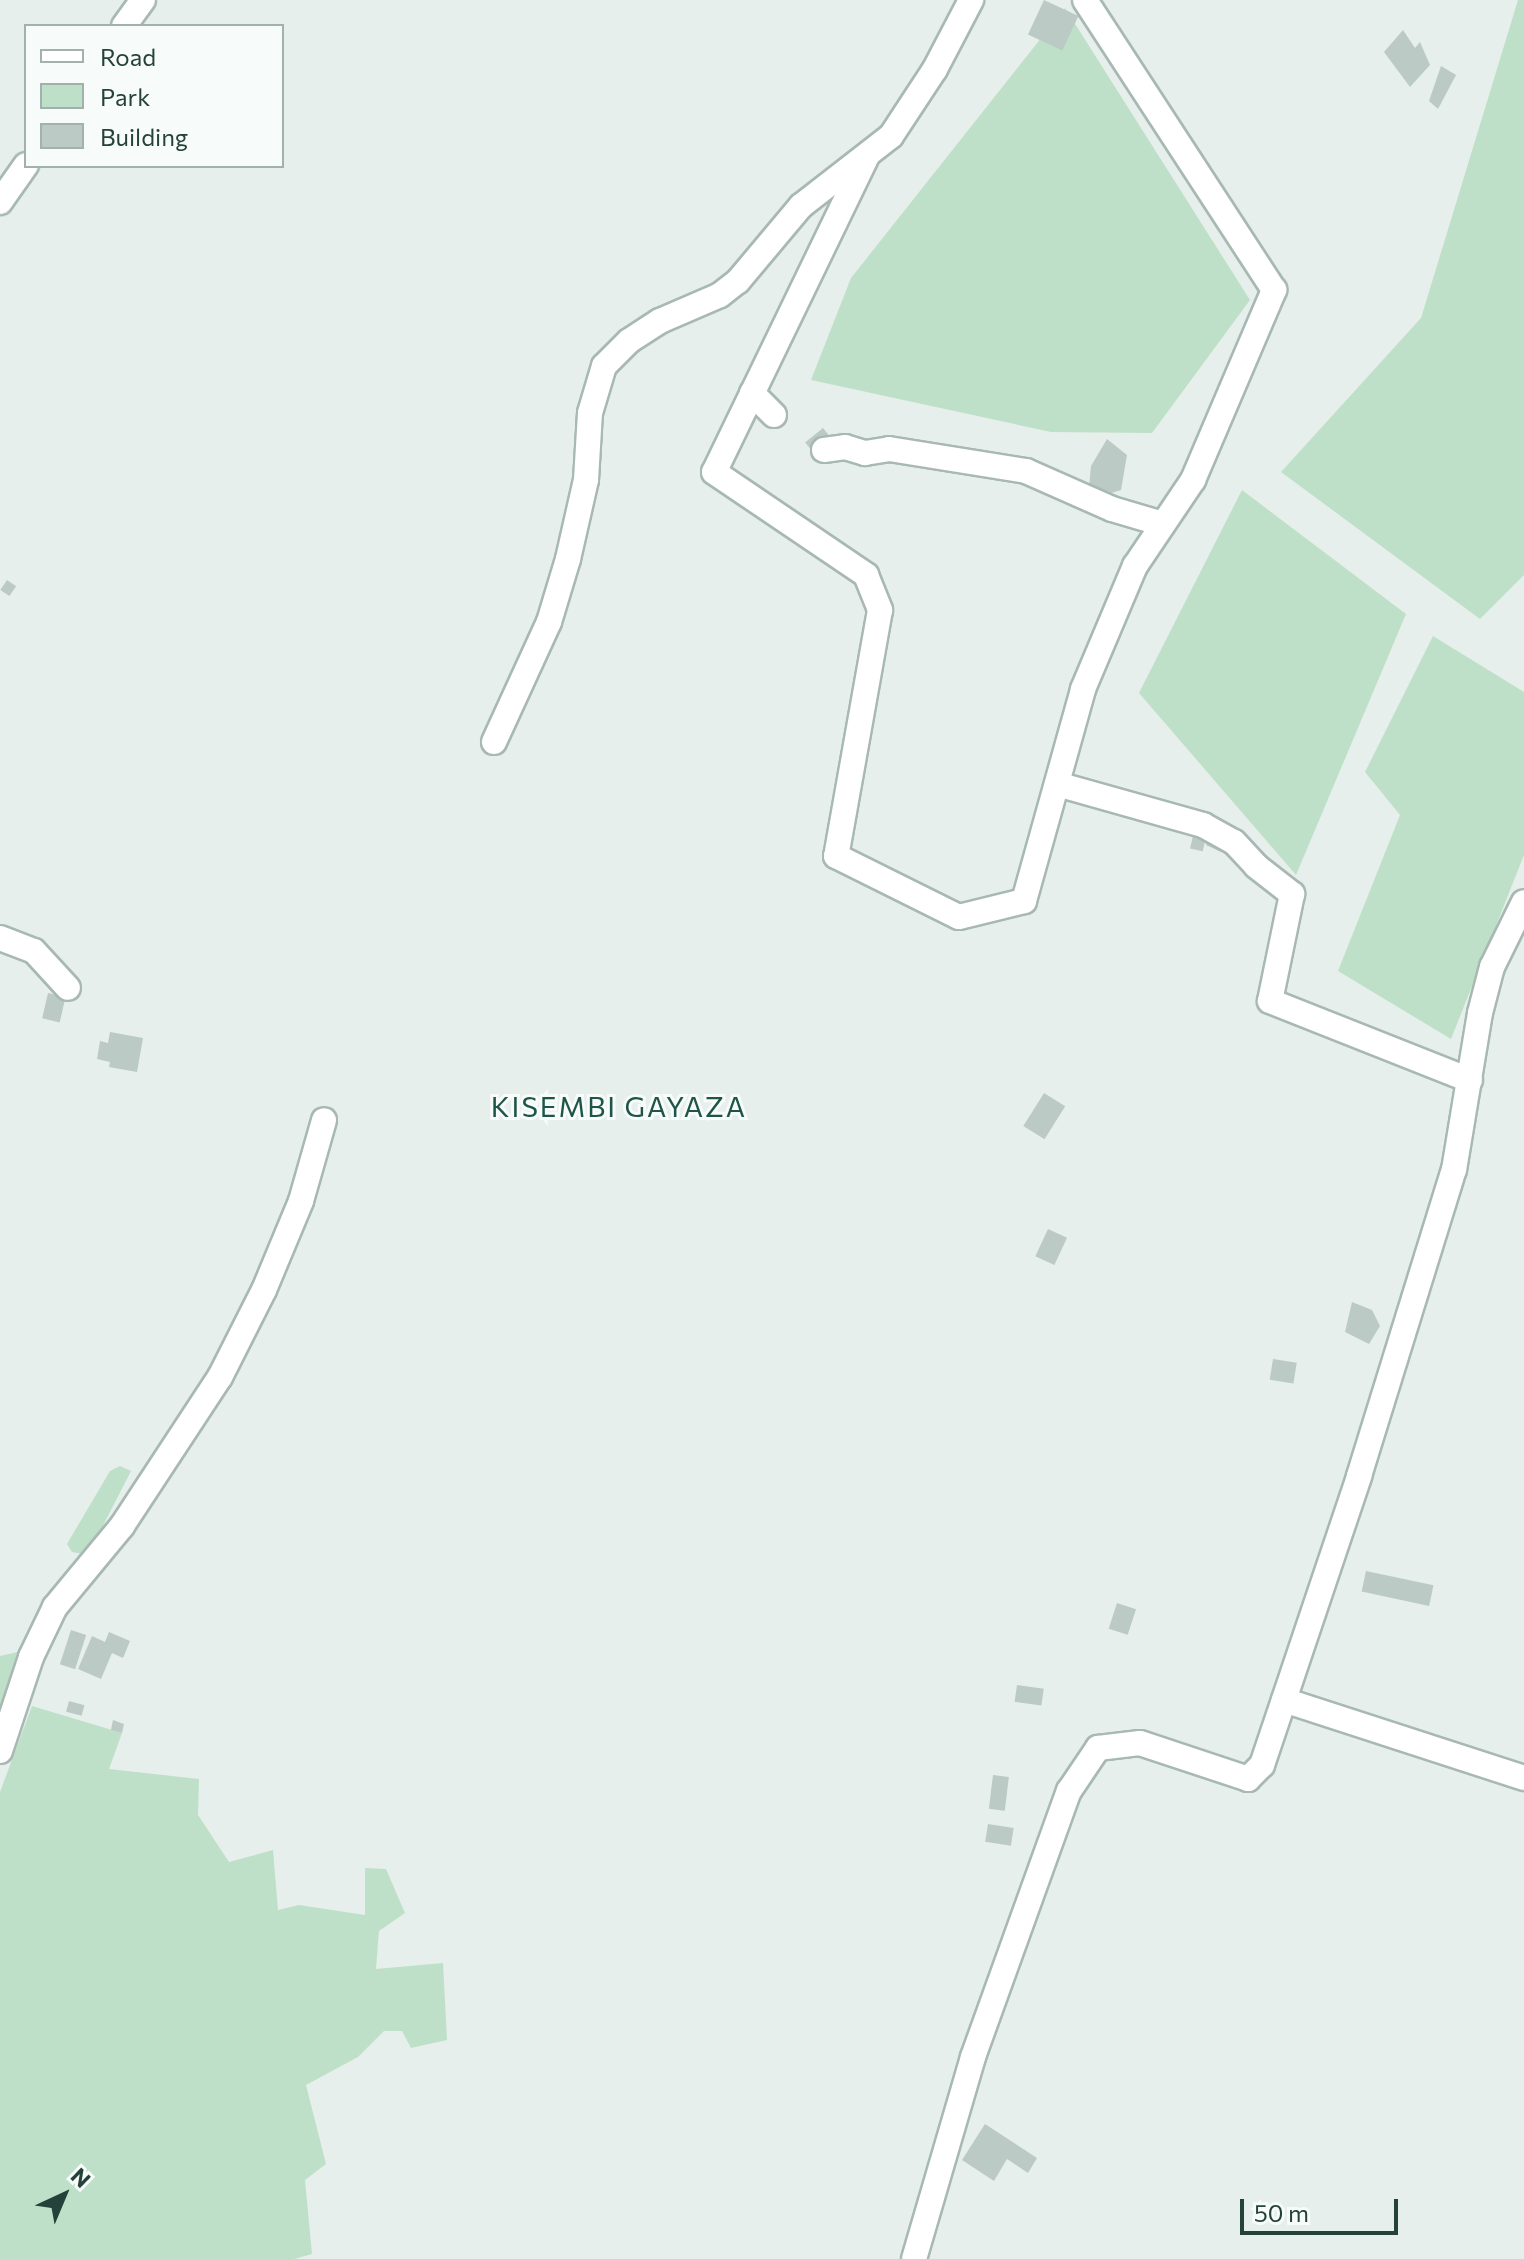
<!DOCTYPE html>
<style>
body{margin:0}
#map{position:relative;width:1524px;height:2259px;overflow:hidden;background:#e6efeb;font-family:Commissioner,sans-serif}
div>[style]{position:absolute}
.green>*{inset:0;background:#bfe0c8}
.building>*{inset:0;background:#bbcac4;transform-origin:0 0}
.roads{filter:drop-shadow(2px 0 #a8b8b2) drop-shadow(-2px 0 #a8b8b2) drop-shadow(0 2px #a8b8b2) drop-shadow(0 -2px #a8b8b2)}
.street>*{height:24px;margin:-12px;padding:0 12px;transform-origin:12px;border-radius:12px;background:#fff}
span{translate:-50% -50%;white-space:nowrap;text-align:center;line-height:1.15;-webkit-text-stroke:6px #f7fbf9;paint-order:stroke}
.quarter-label{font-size:28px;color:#1f5548;letter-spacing:2px}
.legend{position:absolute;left:24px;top:24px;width:260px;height:144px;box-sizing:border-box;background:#f7fbf9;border:2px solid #a3b1ad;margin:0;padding:10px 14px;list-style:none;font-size:24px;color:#24423a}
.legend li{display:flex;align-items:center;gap:16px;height:40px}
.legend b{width:40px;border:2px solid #a3b1ad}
.north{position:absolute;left:24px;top:2155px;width:80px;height:80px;-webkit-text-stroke:6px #f7fbf9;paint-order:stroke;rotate:44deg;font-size:22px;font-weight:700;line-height:32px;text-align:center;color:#24423a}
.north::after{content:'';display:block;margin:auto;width:28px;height:36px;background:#24423a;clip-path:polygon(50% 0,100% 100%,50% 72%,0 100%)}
.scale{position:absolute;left:1240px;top:2199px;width:158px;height:36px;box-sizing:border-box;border:4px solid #24423a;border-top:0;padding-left:10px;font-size:24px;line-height:28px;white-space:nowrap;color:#24423a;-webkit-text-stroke:6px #f7fbf9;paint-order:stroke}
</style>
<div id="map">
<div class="green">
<div style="clip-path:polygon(1518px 0,1524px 0,1524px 575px,1480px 619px,1281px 472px,1421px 318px)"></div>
<div style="clip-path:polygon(1065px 8px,1250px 300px,1152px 433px,1051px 432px,811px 380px,851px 278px)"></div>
<div style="clip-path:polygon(1242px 490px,1406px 614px,1296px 875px,1139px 693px)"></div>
<div style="clip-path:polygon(1433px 636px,1524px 692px,1524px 855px,1451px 1039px,1338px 971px,1400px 815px,1365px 772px)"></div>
<div style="clip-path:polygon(120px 1466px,131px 1471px,88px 1555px,72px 1552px,67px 1544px,110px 1471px)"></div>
<div style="clip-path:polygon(26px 1650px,0 1726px,0 1656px)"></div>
<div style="clip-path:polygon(32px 1706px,122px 1733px,109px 1769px,199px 1779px,198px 1815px,229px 1862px,273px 1850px,278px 1910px,299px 1905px,365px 1915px,365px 1868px,386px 1869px,405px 1913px,379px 1931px,376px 1969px,443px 1963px,447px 2040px,411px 2048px,402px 2031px,384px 2031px,358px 2057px,306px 2085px,326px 2164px,305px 2180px,312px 2254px,294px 2259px,0 2259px,0 1792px)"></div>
</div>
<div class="building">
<div style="left:1044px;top:0;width:38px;height:38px;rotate:25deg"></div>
<div style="clip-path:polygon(1403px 30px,1415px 48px,1420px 42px,1430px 65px,1410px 87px,1384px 52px)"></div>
<div style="clip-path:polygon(1441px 66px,1456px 75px,1438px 109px,1429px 101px)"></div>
<div style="left:823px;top:428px;width:14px;height:23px;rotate:51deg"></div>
<div style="clip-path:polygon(1107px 439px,1127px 455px,1121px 490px,1101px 496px,1089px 488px,1091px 466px)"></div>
<div style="left:7px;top:580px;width:11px;height:12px;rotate:34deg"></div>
<div style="left:1195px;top:827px;width:13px;height:22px;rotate:13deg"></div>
<div style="clip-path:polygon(1209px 836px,1225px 842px,1221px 852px,1206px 845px)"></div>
<div style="left:48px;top:993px;width:18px;height:26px;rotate:13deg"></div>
<div style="clip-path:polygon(110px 1032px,143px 1038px,137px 1072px,109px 1067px,110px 1062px,97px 1059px,100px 1041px,108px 1043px)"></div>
<div style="left:1044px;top:1093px;width:25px;height:39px;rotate:32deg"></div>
<div style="left:1048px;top:1229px;width:21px;height:30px;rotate:25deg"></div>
<div style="clip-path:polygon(1352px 1302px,1372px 1310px,1380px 1326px,1369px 1344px,1345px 1332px)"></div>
<div style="left:1273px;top:1359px;width:24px;height:21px;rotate:9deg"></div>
<div style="left:1366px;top:1571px;width:69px;height:21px;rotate:12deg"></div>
<div style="left:1117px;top:1603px;width:20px;height:27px;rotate:18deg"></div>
<div style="left:71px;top:1630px;width:16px;height:36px;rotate:18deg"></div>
<div style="clip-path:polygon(109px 1632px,130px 1641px,123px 1658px,112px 1653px,101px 1679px,78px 1669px,92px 1636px,105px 1642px)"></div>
<div style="left:1017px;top:1685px;width:27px;height:17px;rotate:8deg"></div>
<div style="left:69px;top:1701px;width:16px;height:11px;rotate:15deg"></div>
<div style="clip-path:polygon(113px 1720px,124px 1724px,122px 1733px,111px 1730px)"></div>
<div style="left:993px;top:1775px;width:16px;height:34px;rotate:7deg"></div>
<div style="left:988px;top:1824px;width:26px;height:18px;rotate:9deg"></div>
<div style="clip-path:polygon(985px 2124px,1037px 2158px,1028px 2173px,1007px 2159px,994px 2181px,962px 2160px)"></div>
</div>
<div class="roads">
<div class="street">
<div style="left:124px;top:26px;width:32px;rotate:-54deg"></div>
<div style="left:867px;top:156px;width:351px;rotate:115.8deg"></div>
<div style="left:714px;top:472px;width:184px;rotate:34.1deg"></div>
<div style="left:866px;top:575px;width:38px;rotate:68deg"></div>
<div style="left:880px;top:610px;width:250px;rotate:100.1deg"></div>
<div style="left:836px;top:856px;width:137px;rotate:26.4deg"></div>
<div style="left:959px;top:917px;width:67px;rotate:-13.8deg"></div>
<div style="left:1024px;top:901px;width:220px;rotate:-74.4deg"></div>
<div style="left:1083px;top:689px;width:134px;rotate:-67.1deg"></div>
<div style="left:1135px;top:566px;width:104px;rotate:-56deg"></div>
<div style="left:1193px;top:480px;width:207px;rotate:-66.9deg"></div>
<div style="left:1274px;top:290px;width:346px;rotate:-123.1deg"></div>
<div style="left:0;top:202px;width:45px;rotate:-54.9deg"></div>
<div style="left:752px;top:393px;width:31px;rotate:45deg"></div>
<div style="left:824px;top:450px;width:21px;rotate:-8deg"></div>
<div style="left:845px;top:447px;width:21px;rotate:17deg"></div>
<div style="left:865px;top:453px;width:24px;rotate:-9deg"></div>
<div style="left:889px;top:449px;width:139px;rotate:9.1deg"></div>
<div style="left:1026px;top:471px;width:94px;rotate:23.8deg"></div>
<div style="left:1112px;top:509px;width:53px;rotate:16.4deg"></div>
<div style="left:494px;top:742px;width:132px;rotate:-65.4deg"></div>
<div style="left:549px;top:622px;width:66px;rotate:-73.2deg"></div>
<div style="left:568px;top:559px;width:81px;rotate:-77.2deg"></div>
<div style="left:586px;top:480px;width:67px;rotate:-86.6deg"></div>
<div style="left:590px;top:413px;width:49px;rotate:-73.4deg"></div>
<div style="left:604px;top:366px;width:35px;rotate:-45deg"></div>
<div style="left:629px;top:341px;width:37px;rotate:-33deg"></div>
<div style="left:660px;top:321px;width:65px;rotate:-23.4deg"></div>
<div style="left:720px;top:295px;width:23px;rotate:-38deg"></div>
<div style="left:738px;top:281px;width:98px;rotate:-50deg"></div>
<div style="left:801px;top:206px;width:114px;rotate:-37.9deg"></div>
<div style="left:891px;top:136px;width:80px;rotate:-56.7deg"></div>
<div style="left:935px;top:69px;width:78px;rotate:-62.4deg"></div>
<div style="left:1057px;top:784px;width:152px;rotate:15.7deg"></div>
<div style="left:1203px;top:825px;width:35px;rotate:29deg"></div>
<div style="left:1234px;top:842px;width:33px;rotate:47deg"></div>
<div style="left:1256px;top:866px;width:46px;rotate:37.9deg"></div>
<div style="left:1292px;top:894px;width:109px;rotate:101.6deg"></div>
<div style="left:1270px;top:1001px;width:215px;rotate:21.6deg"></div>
<div style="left:0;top:938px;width:36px;rotate:21deg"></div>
<div style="left:34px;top:951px;width:50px;rotate:47.4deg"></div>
<div style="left:1284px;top:1700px;width:252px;rotate:18deg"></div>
<div style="left:0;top:1751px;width:99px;rotate:-71.7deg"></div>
<div style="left:31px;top:1657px;width:55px;rotate:-64.4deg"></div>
<div style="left:55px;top:1607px;width:105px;rotate:-50.4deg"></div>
<div style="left:122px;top:1526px;width:178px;rotate:-56.7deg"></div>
<div style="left:220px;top:1377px;width:97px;rotate:-63.2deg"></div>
<div style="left:264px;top:1290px;width:96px;rotate:-67.4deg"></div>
<div style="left:301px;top:1201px;width:84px;rotate:-74.1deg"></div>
<div style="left:914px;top:2259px;width:210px;rotate:-73.7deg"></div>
<div style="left:973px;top:2057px;width:283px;rotate:-70.2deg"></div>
<div style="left:1069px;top:1791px;width:52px;rotate:-56deg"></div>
<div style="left:1098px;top:1748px;width:42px;rotate:-6.8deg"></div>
<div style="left:1140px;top:1743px;width:114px;rotate:18.4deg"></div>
<div style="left:1248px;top:1779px;width:20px;rotate:-45deg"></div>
<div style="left:1262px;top:1765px;width:305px;rotate:-71.4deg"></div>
<div style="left:1359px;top:1476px;width:320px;rotate:-72.8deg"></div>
<div style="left:1454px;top:1170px;width:159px;rotate:-80.6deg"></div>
<div style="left:1480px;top:1013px;width:48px;rotate:-75.4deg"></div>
<div style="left:1492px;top:967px;width:72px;rotate:-63.8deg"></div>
</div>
</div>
<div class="quarter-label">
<span style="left:619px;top:1106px">KISEMBI GAYAZA</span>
</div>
<ul class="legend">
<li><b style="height:10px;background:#fff"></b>Road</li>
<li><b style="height:22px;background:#bfe0c8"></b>Park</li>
<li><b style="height:22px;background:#bbcac4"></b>Building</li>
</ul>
<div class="north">N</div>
<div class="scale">50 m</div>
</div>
